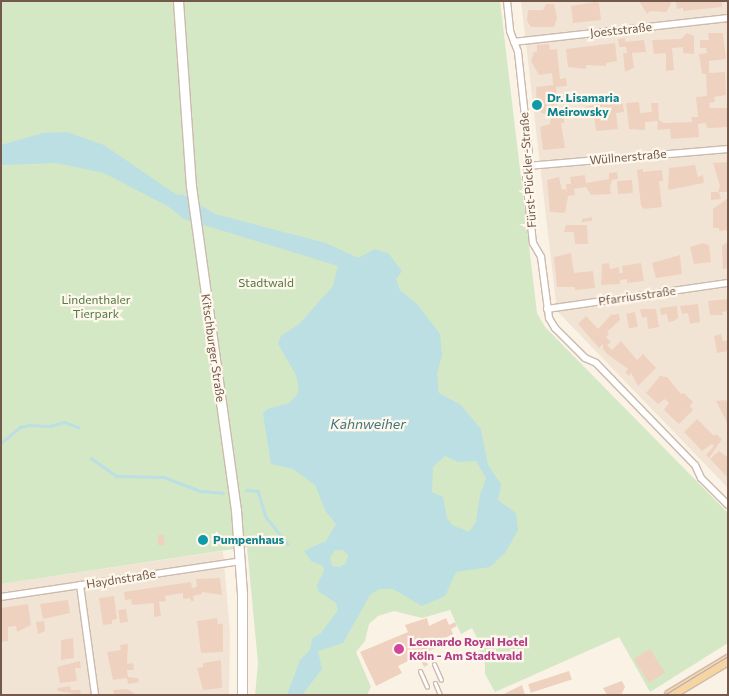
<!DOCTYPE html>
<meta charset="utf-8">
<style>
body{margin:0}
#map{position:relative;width:729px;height:696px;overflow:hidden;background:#fbf2e6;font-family:Commissioner,sans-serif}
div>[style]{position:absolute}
.residential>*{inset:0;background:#f2e4d5}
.green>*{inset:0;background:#d4e8c5}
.water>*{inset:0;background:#bcdfe4}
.stream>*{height:2.5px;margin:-1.25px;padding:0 1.25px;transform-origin:1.25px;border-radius:1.25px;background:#bcdfe4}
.building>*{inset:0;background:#efd1bf;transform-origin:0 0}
.round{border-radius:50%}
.roads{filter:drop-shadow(1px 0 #ccbaad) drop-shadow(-1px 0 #ccbaad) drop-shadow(0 1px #ccbaad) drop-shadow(0 -1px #ccbaad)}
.lane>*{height:3px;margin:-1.5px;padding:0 1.5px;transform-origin:1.5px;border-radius:1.5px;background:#fff}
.street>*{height:6px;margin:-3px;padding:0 3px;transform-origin:3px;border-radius:3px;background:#fff}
.secondary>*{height:9px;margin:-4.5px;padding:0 4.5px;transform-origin:4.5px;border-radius:4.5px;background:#fff}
.primary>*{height:10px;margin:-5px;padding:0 5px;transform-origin:5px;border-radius:5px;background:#f6d5a3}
.tram>*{height:1px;margin:-0.5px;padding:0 0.5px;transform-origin:0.5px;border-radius:0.5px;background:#b5a5c4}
.dots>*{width:14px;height:14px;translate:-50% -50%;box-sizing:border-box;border:2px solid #fef7ec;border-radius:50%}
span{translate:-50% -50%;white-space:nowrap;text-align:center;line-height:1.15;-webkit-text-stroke:4.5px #fef7ec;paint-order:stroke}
.street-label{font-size:12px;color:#73594c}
.culture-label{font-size:12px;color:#0d838f;font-weight:700}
.left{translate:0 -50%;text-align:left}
.park-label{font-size:12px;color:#557845}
.hotel-label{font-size:12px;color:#b23c85;font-weight:700}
.water-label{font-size:14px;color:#44767e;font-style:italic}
.frame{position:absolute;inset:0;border:2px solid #73594c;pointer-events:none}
</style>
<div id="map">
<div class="residential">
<div style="clip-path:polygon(521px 1px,728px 1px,728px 488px,557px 311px)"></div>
<div style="clip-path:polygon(223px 551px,230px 632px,229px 695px,1px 695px,1px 584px)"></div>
</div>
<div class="green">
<div style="clip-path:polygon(1px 1px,500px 1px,537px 313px,545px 327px,728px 513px,728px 643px,650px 692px,619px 637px,495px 692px,485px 674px,485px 664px,479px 650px,482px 648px,472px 628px,461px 634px,450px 610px,422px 618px,394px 611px,378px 616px,369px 624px,365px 641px,356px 652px,371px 687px,367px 695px,255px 695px,258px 663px,247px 547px,1px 584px)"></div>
</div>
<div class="water">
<div style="clip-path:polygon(evenodd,67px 132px,104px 145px,177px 195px,182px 194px,215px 214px,326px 243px,358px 258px,375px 249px,389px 254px,402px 271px,396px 279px,400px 290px,417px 304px,440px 334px,442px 355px,437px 374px,439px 393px,461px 405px,481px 429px,488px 465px,501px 484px,498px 500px,516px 513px,518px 530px,505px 553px,490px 567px,456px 572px,445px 596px,422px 606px,393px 589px,379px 589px,370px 595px,343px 643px,318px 651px,322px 669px,302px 695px,287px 695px,300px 660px,310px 650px,312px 639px,321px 633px,338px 610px,336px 603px,318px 591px,317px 585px,324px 571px,323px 566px,311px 561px,304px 551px,326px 541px,336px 524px,326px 512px,315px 485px,293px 469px,271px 464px,263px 414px,267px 409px,289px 403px,296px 396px,299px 390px,296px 375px,278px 344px,281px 336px,299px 324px,333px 286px,338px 266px,184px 219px,169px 207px,104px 173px,56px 163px,1px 165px,1px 145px,43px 133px,67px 132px,445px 456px,458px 462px,476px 461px,486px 478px,480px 495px,476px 522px,469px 532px,452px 525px,447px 518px,443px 497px,432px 492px,433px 467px,445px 456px,67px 132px,335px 550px,343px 550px,348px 555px,346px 563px,340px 567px,332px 566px,330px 558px,335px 550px)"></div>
</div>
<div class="stream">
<div style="left:1px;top:443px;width:25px;rotate:-40deg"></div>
<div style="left:20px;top:427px;width:9px;rotate:-13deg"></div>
<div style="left:29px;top:425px;width:21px;rotate:3deg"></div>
<div style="left:50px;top:426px;width:15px;rotate:-16deg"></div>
<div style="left:64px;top:422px;width:15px;rotate:20deg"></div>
<div style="left:91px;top:458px;width:32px;rotate:35deg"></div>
<div style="left:117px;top:476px;width:47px;rotate:1.2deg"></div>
<div style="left:164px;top:477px;width:40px;rotate:21deg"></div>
<div style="left:201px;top:491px;width:22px;rotate:5deg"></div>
<div style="left:246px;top:490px;width:12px;rotate:5deg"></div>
<div style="left:258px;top:491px;width:27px;rotate:73deg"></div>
<div style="left:266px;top:517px;width:35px;rotate:51deg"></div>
</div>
<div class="building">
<div style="clip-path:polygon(639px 1px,671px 1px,671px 4px,666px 12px,650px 11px,647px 14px)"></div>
<div style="clip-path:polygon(683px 1px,722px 1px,722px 7px,683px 11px,683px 8px,677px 9px,676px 2px)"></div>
<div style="clip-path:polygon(595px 2px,599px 3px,601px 20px,573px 23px,571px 6px)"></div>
<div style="clip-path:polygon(546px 4px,554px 4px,557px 18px,554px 27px,531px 27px,527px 21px,528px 10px,543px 10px)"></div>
<div style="clip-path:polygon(687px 33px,694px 36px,694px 54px,683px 53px,683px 47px,672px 48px,674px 70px,666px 71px,666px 53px,654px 54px,652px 40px,681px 39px)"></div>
<div style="clip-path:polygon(708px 33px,723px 33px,726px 59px,709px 61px,709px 73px,725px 72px,726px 95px,714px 97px,715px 102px,709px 103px,710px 108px,727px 108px,728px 127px,710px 128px,707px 128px,706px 123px,698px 124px,699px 137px,671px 139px,670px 129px,657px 130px,658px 121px,645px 122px,645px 130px,629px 129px,626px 103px,639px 102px,640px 113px,652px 112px,651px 103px,658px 103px,659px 120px,664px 123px,692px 122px,691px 117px,698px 117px,696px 97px,707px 96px,706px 74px,702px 74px,699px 54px,707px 53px,706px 48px,700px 48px,700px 40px,709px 40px)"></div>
<div style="clip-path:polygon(625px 38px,625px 42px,644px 40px,646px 52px,632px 53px,634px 68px,625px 72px,623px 53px,627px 53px,626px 47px,619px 47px,618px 39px)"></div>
<div style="clip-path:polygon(615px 43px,617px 61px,606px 63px,606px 66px,586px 65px,586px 69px,568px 67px,566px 49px)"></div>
<div style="clip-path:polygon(549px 44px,550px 50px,557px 49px,560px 79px,566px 78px,567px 86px,556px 87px,558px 110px,545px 114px,537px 111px,536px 87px,553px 85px,552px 73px,539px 75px,531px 61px,534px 52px,537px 52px,537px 45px)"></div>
<div style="clip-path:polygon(608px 101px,623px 104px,624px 112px,616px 113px,618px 129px,596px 131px,594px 115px,586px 116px,585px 107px)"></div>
<div style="clip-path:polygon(564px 116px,564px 123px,561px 123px,565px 148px,543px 150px,540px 127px,550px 124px,551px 118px)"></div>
<div style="clip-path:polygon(728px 162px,728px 192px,719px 192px,721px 199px,711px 200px,711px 192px,718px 192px,720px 186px,713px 163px)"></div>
<div style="clip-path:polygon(695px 165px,698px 177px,703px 175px,704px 183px,668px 190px,669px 168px)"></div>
<div style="clip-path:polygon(643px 169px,643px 172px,662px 170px,663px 181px,659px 181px,662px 207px,644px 209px,641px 206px,637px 170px)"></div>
<div style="clip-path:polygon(617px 172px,618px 179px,612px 180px,610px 186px,611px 194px,591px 195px,586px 187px,574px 189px,575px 195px,568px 196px,565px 213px,550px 212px,547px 180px,559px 177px,562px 190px,566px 189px,567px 196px,566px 184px,571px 184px,570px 177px,585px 175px,586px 183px,609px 179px,609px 173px)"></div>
<div style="left:632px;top:180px;width:13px;height:15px;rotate:86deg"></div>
<div style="clip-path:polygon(728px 198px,728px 230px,719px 231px,719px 228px,713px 228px,713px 209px)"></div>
<div style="clip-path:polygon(592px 217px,592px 221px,582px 222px,582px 219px)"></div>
<div style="clip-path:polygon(566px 225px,587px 225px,588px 244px,575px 244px,574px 232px,564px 232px)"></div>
<div style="clip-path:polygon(703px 243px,709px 245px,711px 262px,694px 264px,690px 247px)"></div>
<div style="clip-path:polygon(726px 243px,728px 243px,728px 268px,723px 269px,722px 246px)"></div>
<div style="clip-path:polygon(571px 253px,574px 273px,593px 271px,595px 288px,575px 290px,575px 287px,557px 287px,554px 257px)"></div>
<div style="clip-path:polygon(680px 255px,682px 274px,656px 278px,652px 263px)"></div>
<div style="clip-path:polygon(609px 263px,610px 269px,619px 267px,619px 273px,623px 273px,622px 266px,641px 263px,644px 281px,627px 283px,627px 279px,620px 280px,620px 284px,601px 285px,602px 264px)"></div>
<div style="clip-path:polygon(728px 299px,728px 311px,722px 312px,723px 315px,710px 315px,708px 301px)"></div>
<div style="clip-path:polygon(698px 304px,700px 322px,690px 324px,688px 313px,682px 314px,680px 306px)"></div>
<div style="clip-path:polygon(677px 306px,678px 318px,674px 321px,668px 322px,667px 314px,661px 315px,660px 308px)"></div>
<div style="clip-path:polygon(640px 309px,656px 309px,659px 327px,648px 329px,647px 317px,642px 318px)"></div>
<div style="left:635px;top:312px;width:15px;height:9px;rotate:79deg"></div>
<div style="clip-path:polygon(619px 314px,620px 320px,607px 332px,609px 334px,606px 337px,611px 342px,607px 345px,612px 350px,621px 341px,637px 360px,643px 354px,656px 368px,638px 386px,631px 373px,629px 376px,625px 372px,628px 369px,607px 354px,603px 349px,603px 344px,599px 348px,578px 324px,586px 316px,598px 329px,611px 315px)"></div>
<div style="clip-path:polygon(721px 334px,723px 341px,728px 340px,728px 351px,717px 353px,714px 336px)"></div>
<div style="clip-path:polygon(660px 376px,667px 377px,681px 394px,684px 393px,693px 402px,690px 406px,693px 410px,679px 424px,664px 410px,669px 403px,665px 399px,658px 404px,646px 393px)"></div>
<div style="clip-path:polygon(726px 400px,728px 409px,728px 424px,716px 401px)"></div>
<div style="clip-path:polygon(697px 419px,714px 436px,716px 434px,722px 439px,709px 458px,706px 455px,714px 446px,712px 444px,702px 451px,684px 432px)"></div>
<div style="clip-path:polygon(719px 451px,727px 457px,728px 478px,710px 459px)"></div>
<div class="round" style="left:199px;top:534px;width:10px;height:10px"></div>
<div style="left:158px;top:535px;width:6px;height:10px"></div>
<div style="clip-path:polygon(220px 578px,222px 595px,202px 592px,202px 594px,193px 596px,194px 601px,191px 601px,190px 598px,183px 599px,183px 593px,165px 596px,166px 601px,159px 602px,161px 616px,154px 617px,154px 603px,132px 605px,131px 599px,125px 600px,124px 592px,130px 591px,191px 582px,192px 588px,197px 587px,196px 579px)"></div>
<div style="clip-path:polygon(114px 596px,117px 619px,112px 620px,112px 624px,103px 625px,99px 598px)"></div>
<div style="clip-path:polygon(68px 600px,70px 613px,43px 619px,40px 604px)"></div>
<div style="clip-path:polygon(28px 604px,31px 625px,17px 632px,16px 626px,8px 627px,8px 641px,1px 642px,1px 608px)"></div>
<div style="left:126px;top:609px;width:13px;height:8px;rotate:81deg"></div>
<div style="clip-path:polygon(217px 618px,218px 624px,223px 624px,223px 652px,201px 653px,197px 621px)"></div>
<div style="clip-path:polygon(427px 618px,429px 626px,446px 618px,449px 625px,455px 622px,457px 626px,451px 629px,453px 634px,437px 642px,439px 646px,423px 654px,428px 665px,424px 667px,419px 656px,398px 666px,402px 673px,376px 686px,360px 652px,408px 632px,405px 625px)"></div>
<div style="clip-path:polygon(44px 621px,45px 631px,38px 634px,36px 622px)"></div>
<div style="clip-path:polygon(73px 638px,74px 658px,61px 660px,61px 640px)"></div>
<div style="clip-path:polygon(128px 644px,127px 664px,133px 663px,134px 670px,127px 670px,128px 677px,138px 678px,139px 682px,128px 684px,127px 678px,113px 680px,107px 652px,121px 650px,120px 645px)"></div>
<div style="left:650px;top:649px;width:28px;height:19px;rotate:58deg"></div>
<div style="clip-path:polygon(221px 660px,222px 688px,203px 690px,197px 668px,203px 667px,203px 663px)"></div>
<div style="clip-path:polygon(80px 661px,81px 668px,75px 668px,77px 681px,60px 683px,57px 667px)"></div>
<div style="left:569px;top:671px;width:9px;height:43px;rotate:72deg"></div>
<div style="clip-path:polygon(622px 681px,625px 687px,621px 695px,607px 695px,603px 688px)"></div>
<div style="clip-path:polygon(522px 685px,525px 695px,502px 695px)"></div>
<div style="clip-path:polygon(70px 686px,71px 690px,80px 690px,81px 695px,58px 691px,57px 688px)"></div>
<div style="clip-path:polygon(127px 689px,137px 695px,114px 695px,113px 690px)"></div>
</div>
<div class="roads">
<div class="lane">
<div style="left:434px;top:664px;width:17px;rotate:66deg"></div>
<div style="left:420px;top:671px;width:17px;rotate:66deg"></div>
<div style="left:435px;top:683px;width:13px;rotate:67deg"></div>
</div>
<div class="street">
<div style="left:507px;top:1px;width:30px;rotate:84deg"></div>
<div style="left:510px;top:31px;width:22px;rotate:69deg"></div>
<div style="left:518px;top:52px;width:102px;rotate:83.8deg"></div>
<div style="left:529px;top:153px;width:26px;rotate:97deg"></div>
<div style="left:526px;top:179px;width:64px;rotate:83.8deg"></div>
<div style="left:533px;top:243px;width:16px;rotate:60deg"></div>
<div style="left:541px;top:257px;width:62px;rotate:82.5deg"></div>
<div style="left:549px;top:318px;width:12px;rotate:59deg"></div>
<div style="left:555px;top:328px;width:42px;rotate:45deg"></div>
<div style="left:585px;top:358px;width:12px;rotate:24deg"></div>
<div style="left:596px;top:363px;width:142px;rotate:45.9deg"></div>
<div style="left:695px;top:465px;width:14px;rotate:65deg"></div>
<div style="left:701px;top:478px;width:38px;rotate:45deg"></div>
<div style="left:514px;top:42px;width:215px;rotate:-6.4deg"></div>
<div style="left:527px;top:166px;width:202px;rotate:-4.8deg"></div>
<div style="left:547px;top:309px;width:183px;rotate:-8.2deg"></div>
<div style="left:80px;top:585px;width:111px;rotate:82.2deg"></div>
<div style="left:1px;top:597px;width:243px;rotate:-8.5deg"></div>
</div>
<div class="secondary">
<div style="left:178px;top:1px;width:185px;rotate:86deg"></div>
<div style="left:191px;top:186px;width:327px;rotate:82.1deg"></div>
<div style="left:236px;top:510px;width:84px;rotate:85.9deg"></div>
<div style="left:242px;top:594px;width:101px;rotate:90deg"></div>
</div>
<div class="primary">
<div style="left:670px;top:695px;width:68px;rotate:-31.1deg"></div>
</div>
</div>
<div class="tram">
<div style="left:664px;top:695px;width:75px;rotate:-31.4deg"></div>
</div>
<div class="dots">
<div style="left:537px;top:105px;background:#0f9aa8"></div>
<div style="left:203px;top:540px;background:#0f9aa8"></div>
<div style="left:399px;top:649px;background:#d1479c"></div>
</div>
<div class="street-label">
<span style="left:621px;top:30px;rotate:-6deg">Joeststraße</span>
<span style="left:628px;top:157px;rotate:-5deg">Wüllnerstraße</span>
<span style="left:528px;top:170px;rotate:-94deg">Fürst-Pückler-Straße</span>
<span style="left:637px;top:296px;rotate:-8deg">Pfarriusstraße</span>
<span style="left:213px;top:348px;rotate:82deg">Kitschburger Straße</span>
<span style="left:121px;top:579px;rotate:-9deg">Haydnstraße</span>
</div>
<div class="culture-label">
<span class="left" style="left:547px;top:105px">Dr. Lisamaria<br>Meirowsky</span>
<span class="left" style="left:213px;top:540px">Pumpenhaus</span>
</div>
<div class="park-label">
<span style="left:266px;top:283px">Stadtwald</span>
<span style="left:96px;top:307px">Lindenthaler<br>Tierpark</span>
</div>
<div class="hotel-label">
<span class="left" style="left:409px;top:649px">Leonardo Royal Hotel<br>Köln - Am Stadtwald</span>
</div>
<div class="water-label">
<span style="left:368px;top:424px">Kahnweiher</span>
</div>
<div class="frame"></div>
</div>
